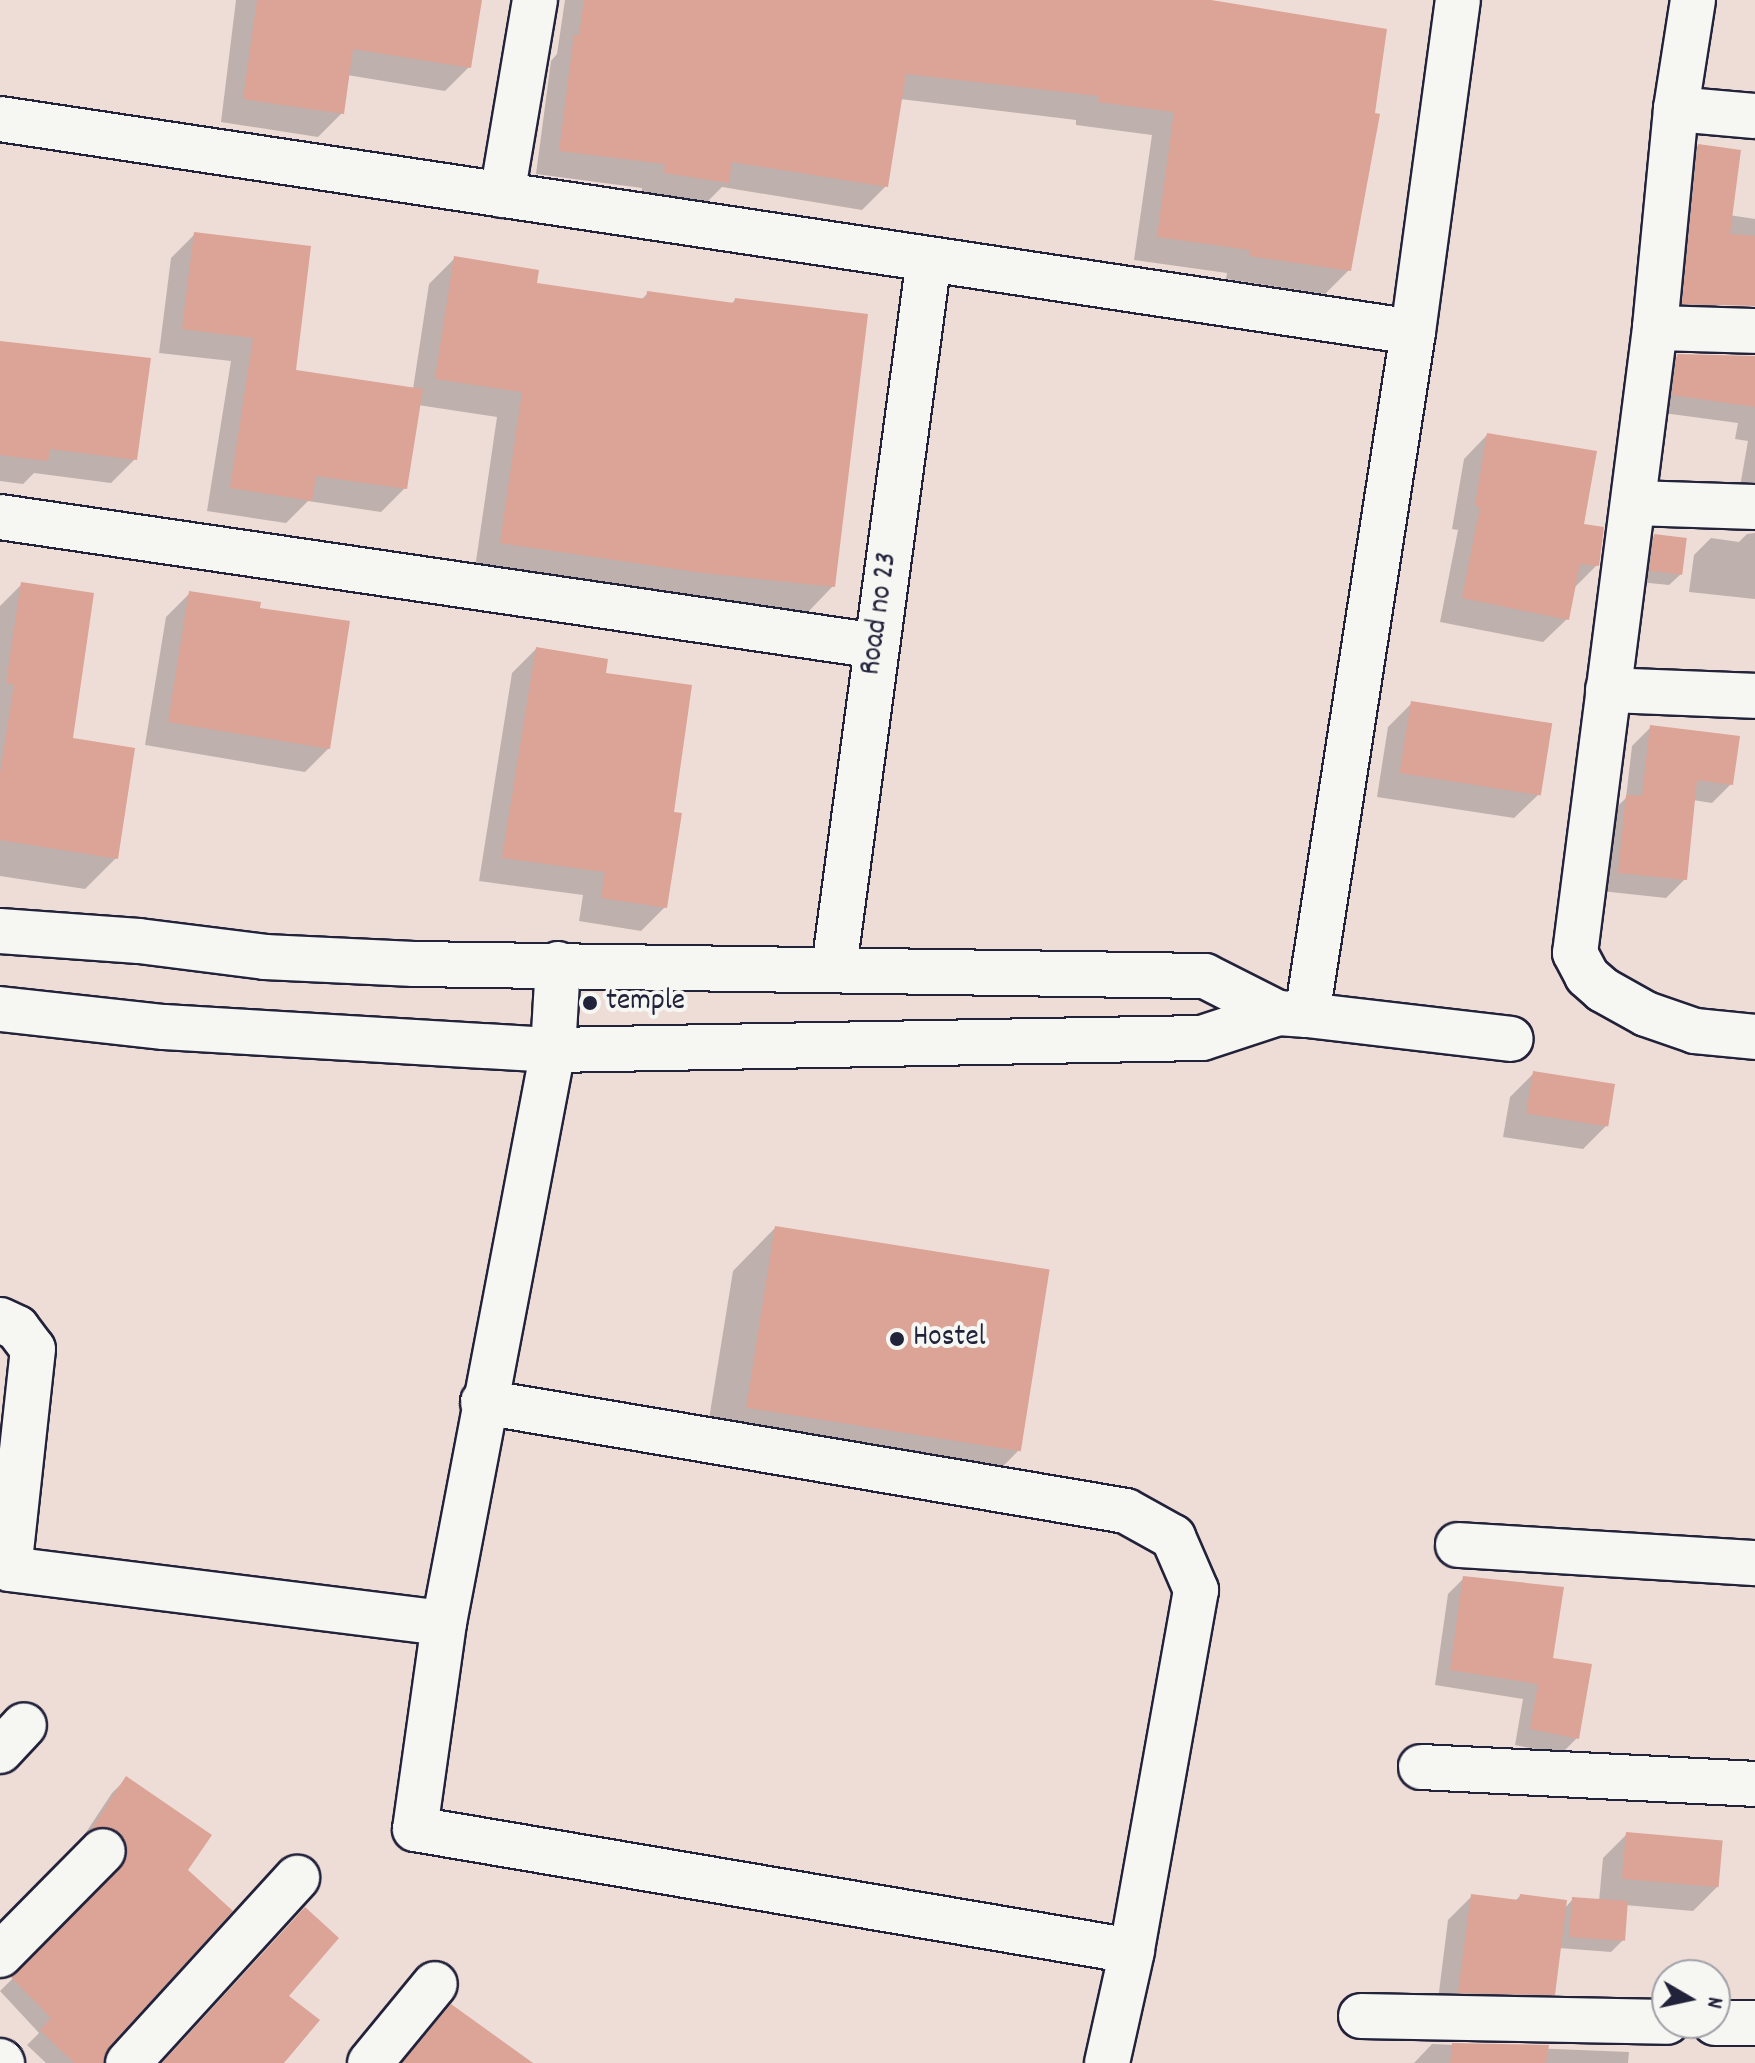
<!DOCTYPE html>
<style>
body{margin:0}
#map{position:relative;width:1755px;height:2063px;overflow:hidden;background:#eeddd7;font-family:Dekko,sans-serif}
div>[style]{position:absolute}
.shadow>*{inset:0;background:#0003}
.building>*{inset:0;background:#dca397;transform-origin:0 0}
.roads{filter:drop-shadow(2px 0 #22223b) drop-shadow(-2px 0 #22223b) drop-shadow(0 2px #22223b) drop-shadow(0 -2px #22223b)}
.street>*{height:44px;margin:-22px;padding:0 22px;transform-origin:22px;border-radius:22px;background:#f6f6f2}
.dots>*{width:22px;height:22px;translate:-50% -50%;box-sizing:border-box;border:4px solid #f6f6f2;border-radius:50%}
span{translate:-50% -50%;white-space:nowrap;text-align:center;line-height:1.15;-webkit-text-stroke:8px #f6f6f2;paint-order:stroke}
.street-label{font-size:30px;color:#22223b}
.poi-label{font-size:30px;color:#22223b}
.left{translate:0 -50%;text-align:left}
.north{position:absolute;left:1651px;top:1959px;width:80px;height:80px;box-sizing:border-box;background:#f6f6f2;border:2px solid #a1a1a9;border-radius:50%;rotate:99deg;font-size:22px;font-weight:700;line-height:32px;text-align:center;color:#22223b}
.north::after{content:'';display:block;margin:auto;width:28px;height:36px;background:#22223b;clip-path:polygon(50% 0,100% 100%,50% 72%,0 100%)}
</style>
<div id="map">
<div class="shadow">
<div style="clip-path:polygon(236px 0,480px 0,469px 67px,445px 91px,347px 75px,342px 113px,318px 137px,221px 122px)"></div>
<div style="clip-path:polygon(565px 0,1194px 0,1349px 270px,1325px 294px,1226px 279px,1227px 273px,1134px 260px,1152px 135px,1076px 125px,1076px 120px,900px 99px,886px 186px,862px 210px,722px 187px,703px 206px,641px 197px,642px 188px,536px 174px,551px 61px,557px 54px)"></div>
<div style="clip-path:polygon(1698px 146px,1729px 215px,1755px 219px,1755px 290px,1718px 304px,1699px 323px,1665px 322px,1680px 165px)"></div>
<div style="clip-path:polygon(195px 234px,293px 372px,413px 389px,429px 284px,454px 259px,535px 285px,640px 301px,648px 293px,730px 305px,735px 300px,833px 586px,808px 612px,677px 598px,475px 568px,497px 417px,418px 405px,405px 488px,381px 512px,308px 501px,286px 523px,207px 511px,231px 361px,159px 353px,171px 258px)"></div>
<div style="clip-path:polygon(0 343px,135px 459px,111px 483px,34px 473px,23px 484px,0 481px)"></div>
<div style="clip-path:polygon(1678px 356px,1755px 363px,1755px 505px,1738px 498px,1748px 441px,1735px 439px,1738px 423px,1656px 412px,1661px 372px)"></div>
<div style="clip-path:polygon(1487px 435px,1582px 526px,1597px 565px,1573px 589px,1567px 619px,1543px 642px,1440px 622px,1458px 530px,1452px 529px,1464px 459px)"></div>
<div style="clip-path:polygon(1755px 533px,1755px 599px,1689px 592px,1694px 555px,1711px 538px,1739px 542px,1747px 534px)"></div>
<div style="clip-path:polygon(1655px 536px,1681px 574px,1669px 585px,1639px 582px,1643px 547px)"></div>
<div style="clip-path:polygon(22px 584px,70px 739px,116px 858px,85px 889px,0 876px,0 606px)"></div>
<div style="clip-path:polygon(190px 593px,258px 610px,329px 748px,305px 772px,145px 745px,166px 617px)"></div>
<div style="clip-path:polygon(536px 649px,603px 675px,672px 813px,665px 907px,641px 931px,579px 921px,583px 895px,479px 881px,512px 673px)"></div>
<div style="clip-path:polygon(1412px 703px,1538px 795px,1514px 818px,1377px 797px,1388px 727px)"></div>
<div style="clip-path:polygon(1651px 727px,1731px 784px,1712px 803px,1693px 800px,1685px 879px,1666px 898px,1601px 891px,1609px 815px,1626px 798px,1632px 746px)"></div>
<div style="clip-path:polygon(1534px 1073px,1607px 1125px,1583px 1149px,1503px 1137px,1510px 1097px)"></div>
<div style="clip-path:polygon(775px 1228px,1018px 1451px,976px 1494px,704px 1450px,733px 1271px)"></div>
<div style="clip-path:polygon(1464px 1578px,1550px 1659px,1577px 1738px,1561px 1754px,1515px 1745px,1523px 1699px,1435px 1685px,1448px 1594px)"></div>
<div style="clip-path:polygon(126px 1779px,185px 1870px,102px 2063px,46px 2063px,27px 2045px,39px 2033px,0 1991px,108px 1884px,114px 1872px,113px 1858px,94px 1840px,79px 1843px,112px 1793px)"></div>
<div style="clip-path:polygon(1627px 1834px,1717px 1887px,1693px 1911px,1625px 1905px,1623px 1940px,1611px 1952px,1559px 1948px,1553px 1994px,1529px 2018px,1436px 2016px,1448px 1920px,1472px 1896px,1515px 1901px,1520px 1896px,1564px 1909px,1573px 1899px,1599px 1901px,1603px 1858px)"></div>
<div style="clip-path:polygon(1432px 2044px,1629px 2052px,1628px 2063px,1414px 2063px)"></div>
</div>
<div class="building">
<div style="clip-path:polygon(257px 0,482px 0,471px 68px,353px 49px,344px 114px,243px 99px)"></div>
<div style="clip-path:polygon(584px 0,1211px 0,1387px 29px,1375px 113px,1380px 114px,1351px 271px,1249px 256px,1250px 250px,1157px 237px,1174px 112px,1098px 102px,1099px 96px,906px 74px,888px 187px,732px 162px,729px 183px,664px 173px,665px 164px,559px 151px,574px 35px,579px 35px)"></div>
<div style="clip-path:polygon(1698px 144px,1741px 150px,1730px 234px,1755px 236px,1755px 306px,1682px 304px)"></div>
<div style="clip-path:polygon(194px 232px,311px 246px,296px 370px,423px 389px,407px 489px,316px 476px,312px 501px,230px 488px,253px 338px,182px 329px)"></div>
<div style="clip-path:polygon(454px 256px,539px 270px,537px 283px,646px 299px,647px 291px,734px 303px,735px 298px,868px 314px,835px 587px,703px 573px,500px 543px,522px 392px,435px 379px)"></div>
<div style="clip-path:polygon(0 341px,151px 358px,137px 460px,50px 449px,48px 461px,0 455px)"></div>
<div style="clip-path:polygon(1677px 354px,1755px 356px,1755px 407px,1672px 395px)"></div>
<div style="clip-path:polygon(1487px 433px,1597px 451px,1584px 524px,1604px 527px,1599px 566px,1580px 564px,1569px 620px,1462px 598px,1480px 507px,1475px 506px)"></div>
<div style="left:1654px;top:534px;width:33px;height:37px;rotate:7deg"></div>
<div style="clip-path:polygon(21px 582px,94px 593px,73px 738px,135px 748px,118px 859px,0 840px,0 773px,14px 684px,6px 683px)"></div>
<div style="clip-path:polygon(189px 591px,261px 602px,260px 608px,350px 621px,330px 749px,168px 722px)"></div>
<div style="clip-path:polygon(536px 647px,608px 659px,606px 673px,692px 685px,674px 812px,682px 813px,667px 908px,601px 898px,605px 872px,502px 858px)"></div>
<div style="left:1411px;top:701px;width:143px;height:73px;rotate:9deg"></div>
<div style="clip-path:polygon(1650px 725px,1740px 736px,1733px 785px,1697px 780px,1687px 880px,1618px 873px,1626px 795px,1642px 796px)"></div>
<div style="left:1533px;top:1071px;width:83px;height:43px;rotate:9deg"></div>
<div style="left:775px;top:1226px;width:278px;height:184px;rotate:9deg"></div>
<div style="clip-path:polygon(1463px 1576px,1564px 1587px,1553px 1658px,1592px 1664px,1579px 1739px,1530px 1729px,1538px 1684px,1450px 1670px)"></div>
<div style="clip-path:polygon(126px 1776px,212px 1835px,188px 1870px,233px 1911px,110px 2046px,104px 2063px,74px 2063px,40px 2030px,51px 2018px,11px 1977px,121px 1868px,127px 1857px,127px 1844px,121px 1834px,109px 1827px,91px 1830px)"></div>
<div style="left:1626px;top:1832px;width:97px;height:47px;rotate:5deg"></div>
<div style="clip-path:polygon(1471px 1894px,1519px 1900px,1520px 1894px,1567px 1900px,1555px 1995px,1458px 1993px)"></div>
<div style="left:1572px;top:1897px;width:56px;height:40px;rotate:4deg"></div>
<div style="clip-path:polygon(305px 1907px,339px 1938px,289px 1996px,320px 2020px,284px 2063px,162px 2063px)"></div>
<div style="clip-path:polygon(451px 2004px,533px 2063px,402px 2063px)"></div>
<div style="clip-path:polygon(1452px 2043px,1549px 2045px,1546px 2063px,1450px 2063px)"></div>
</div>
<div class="roads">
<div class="street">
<div style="left:1693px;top:0;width:110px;rotate:98.9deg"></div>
<div style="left:1676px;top:109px;width:220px;rotate:95.5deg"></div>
<div style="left:1655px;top:328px;width:630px;rotate:97.29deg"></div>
<div style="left:1575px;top:953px;width:26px;rotate:62deg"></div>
<div style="left:1587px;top:976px;width:21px;rotate:41deg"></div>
<div style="left:1603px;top:990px;width:49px;rotate:29.2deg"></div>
<div style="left:1646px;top:1014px;width:52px;rotate:19.1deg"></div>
<div style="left:1695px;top:1031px;width:60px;rotate:5.7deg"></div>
<div style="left:1676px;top:109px;width:79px;rotate:5.1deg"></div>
<div style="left:0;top:119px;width:1429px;rotate:8.57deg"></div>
<div style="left:502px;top:195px;width:198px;rotate:-80.4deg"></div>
<div style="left:1655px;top:328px;width:100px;rotate:1.7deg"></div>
<div style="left:1634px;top:503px;width:121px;rotate:1.9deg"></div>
<div style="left:0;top:517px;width:886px;rotate:8.37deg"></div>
<div style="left:1608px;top:690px;width:147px;rotate:2.3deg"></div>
<div style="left:0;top:931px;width:139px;rotate:4.1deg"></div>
<div style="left:139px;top:941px;width:127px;rotate:7.2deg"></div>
<div style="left:265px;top:957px;width:149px;rotate:2.7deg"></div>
<div style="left:414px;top:964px;width:791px;rotate:0.87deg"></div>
<div style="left:1205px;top:976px;width:82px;rotate:26.9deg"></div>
<div style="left:1278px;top:1013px;width:29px;rotate:4deg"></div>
<div style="left:1307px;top:1015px;width:691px;rotate:-81.18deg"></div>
<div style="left:1413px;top:332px;width:335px;rotate:-82.3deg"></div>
<div style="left:558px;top:964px;width:86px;rotate:93.3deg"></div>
<div style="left:553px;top:1050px;width:583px;rotate:100.77deg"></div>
<div style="left:444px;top:1623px;width:208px;rotate:98deg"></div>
<div style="left:415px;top:1829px;width:727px;rotate:9.66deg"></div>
<div style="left:834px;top:968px;width:715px;rotate:-82.37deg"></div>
<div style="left:0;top:1009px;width:165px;rotate:6.3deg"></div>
<div style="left:164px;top:1027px;width:390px;rotate:3.4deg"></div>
<div style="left:553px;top:1050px;width:649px;rotate:-1.06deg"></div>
<div style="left:1202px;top:1038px;width:80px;rotate:-18.2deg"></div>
<div style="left:1307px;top:1015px;width:205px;rotate:6.7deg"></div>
<div style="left:0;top:1320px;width:19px;rotate:25deg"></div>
<div style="left:17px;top:1328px;width:26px;rotate:53deg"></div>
<div style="left:33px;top:1349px;width:221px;rotate:96.2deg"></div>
<div style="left:9px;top:1569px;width:438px;rotate:7.1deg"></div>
<div style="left:483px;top:1402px;width:652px;rotate:9.62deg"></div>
<div style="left:1126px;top:1511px;width:54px;rotate:29deg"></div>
<div style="left:1173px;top:1537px;width:58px;rotate:66.5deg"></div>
<div style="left:1196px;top:1590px;width:367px;rotate:100.1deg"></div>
<div style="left:1132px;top:1951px;width:115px;rotate:102.6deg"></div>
<div style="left:1458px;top:1545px;width:298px;rotate:3.5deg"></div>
<div style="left:0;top:1751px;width:35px;rotate:-47deg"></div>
<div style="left:1421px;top:1767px;width:334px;rotate:2.9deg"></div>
<div style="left:0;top:1955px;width:146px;rotate:-45.3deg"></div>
<div style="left:1361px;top:2016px;width:306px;rotate:1.1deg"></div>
<div style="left:1715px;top:2023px;width:40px"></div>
<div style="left:0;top:2061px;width:3px;rotate:45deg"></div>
<div style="left:128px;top:2063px;width:251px;rotate:-47.6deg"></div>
<div style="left:370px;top:2063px;width:102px;rotate:-50.6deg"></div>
</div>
</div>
<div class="dots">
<div style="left:590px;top:1003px;background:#22223b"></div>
<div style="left:897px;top:1339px;background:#22223b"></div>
</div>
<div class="street-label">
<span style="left:881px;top:614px;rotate:-82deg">Road no 23</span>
</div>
<div class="poi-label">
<span class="left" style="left:606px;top:1003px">temple</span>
<span class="left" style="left:913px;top:1339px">Hostel</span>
</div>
<div class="north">N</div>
</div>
